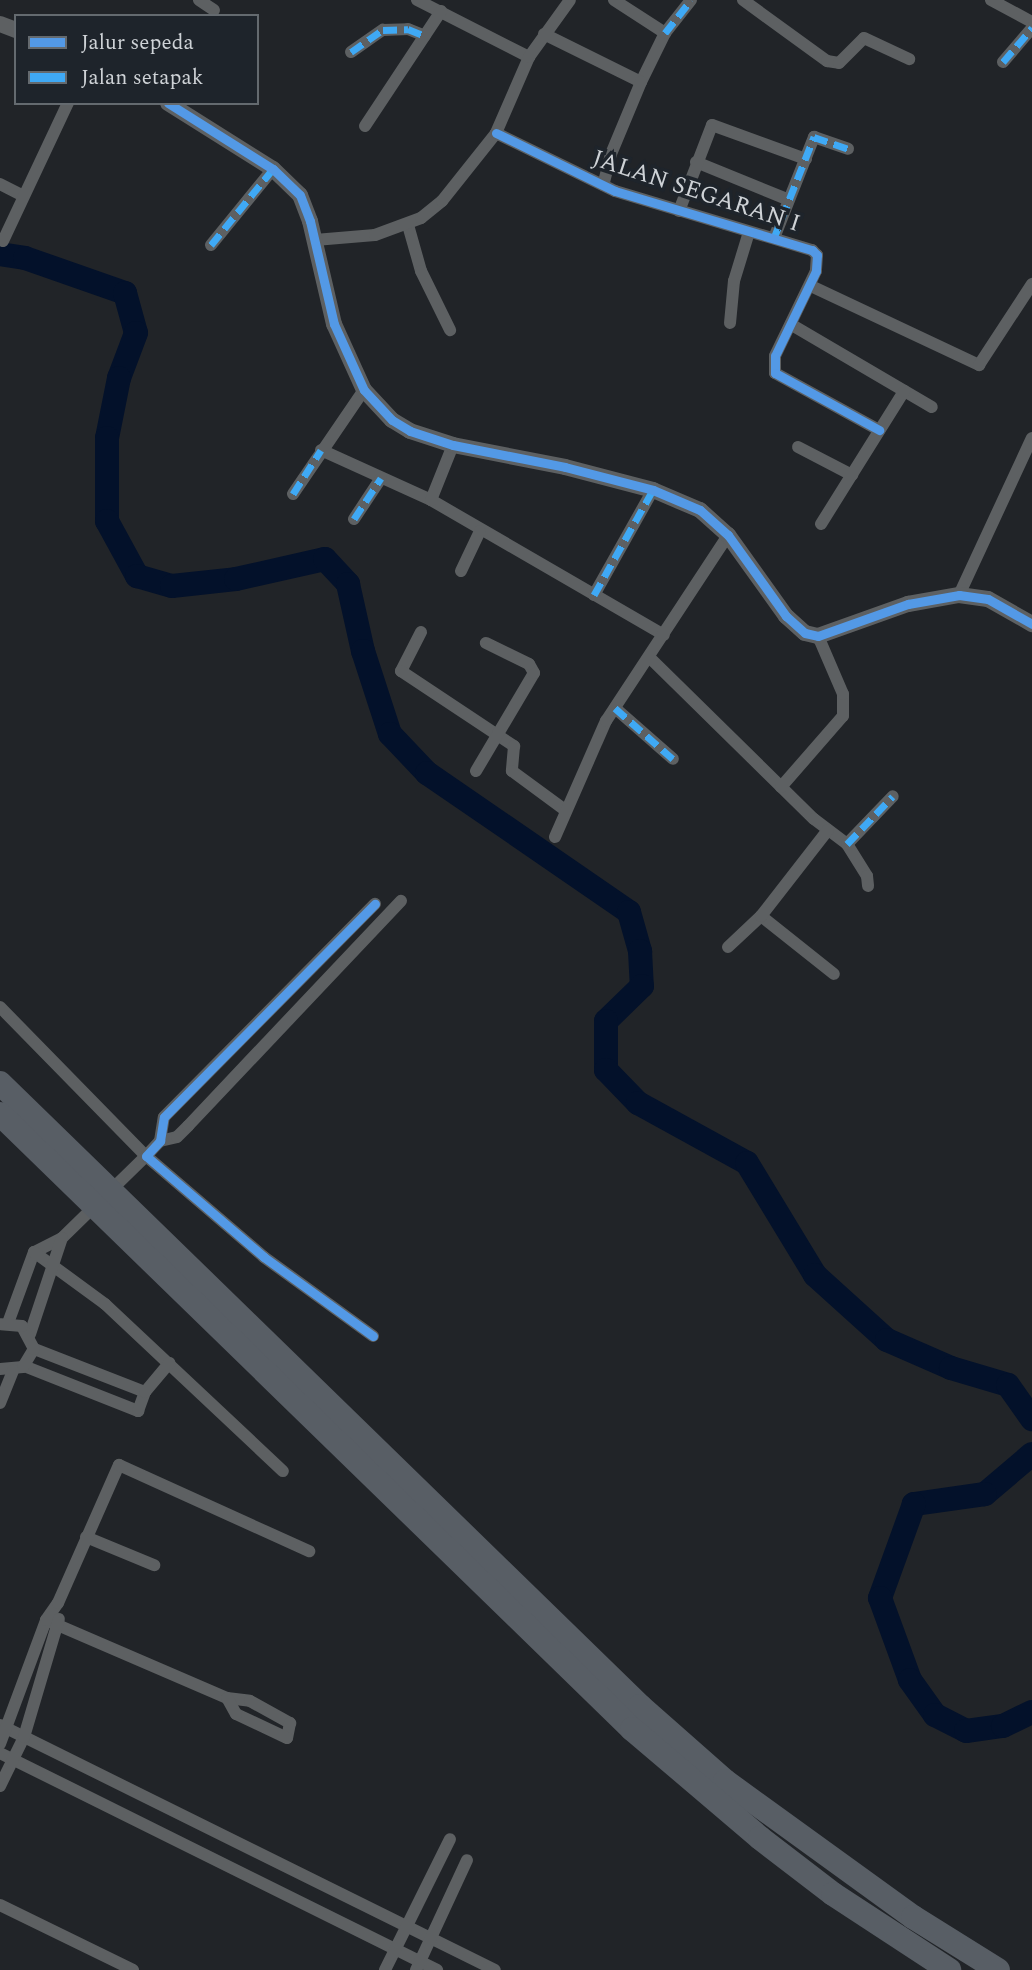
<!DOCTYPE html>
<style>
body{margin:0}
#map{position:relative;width:1032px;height:1970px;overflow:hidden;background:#212428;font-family:Spectral,serif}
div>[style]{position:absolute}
.river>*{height:24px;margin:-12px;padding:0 12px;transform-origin:12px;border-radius:12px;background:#03112a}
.minor>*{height:12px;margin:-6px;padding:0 6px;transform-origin:6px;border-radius:6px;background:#5d6062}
.tertiary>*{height:16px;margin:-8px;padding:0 8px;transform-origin:8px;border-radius:8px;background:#5d6062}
.motorway>*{height:24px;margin:-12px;padding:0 12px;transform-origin:12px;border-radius:12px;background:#585e65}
.quiet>*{height:7px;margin-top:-3.5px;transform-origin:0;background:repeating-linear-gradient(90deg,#3fa9f5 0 14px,transparent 0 21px)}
.cycleway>*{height:9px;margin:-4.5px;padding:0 4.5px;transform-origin:4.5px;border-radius:4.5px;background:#5399e6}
span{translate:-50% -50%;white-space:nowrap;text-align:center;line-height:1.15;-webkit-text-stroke:7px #1e242b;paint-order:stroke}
.street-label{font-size:24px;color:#ced2d6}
.legend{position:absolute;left:14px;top:14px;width:245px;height:91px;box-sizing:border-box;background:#1e242b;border:2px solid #646a6f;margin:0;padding:9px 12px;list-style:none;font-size:21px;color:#ced2d6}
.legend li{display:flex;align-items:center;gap:14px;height:35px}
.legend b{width:35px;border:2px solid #646a6f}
</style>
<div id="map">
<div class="river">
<div style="left:0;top:254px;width:25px;rotate:9deg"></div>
<div style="left:25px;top:258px;width:106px;rotate:19.3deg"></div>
<div style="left:125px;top:293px;width:41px;rotate:74.6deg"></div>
<div style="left:136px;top:333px;width:48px;rotate:110.7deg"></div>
<div style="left:119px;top:378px;width:61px;rotate:101.3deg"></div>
<div style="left:107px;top:438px;width:83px;rotate:90deg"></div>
<div style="left:107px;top:521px;width:63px;rotate:61.4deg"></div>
<div style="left:137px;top:576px;width:36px;rotate:16deg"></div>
<div style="left:172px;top:586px;width:64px;rotate:-6.2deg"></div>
<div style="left:236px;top:579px;width:91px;rotate:-12.7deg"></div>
<div style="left:325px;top:559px;width:34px;rotate:47deg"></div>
<div style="left:348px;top:584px;width:69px;rotate:77.4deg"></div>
<div style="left:363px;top:651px;width:87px;rotate:72deg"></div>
<div style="left:390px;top:734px;width:54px;rotate:46.5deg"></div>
<div style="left:427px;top:773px;width:245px;rotate:34.5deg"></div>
<div style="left:629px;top:912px;width:41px;rotate:74.2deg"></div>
<div style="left:640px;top:951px;width:35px;rotate:87deg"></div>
<div style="left:642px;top:986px;width:50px;rotate:135.8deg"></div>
<div style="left:606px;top:1021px;width:49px;rotate:90deg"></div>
<div style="left:606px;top:1070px;width:46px;rotate:45.9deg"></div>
<div style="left:638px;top:1103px;width:124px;rotate:28.8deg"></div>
<div style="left:747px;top:1163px;width:131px;rotate:58.7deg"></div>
<div style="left:815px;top:1275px;width:97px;rotate:42.1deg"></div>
<div style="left:887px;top:1340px;width:70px;rotate:23.6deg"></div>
<div style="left:951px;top:1368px;width:59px;rotate:16.6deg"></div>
<div style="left:1008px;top:1385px;width:42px;rotate:54.8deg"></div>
<div style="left:1032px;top:1454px;width:62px;rotate:139.6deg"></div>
<div style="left:985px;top:1494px;width:72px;rotate:172deg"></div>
<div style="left:914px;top:1504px;width:100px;rotate:109.9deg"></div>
<div style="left:880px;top:1598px;width:87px;rotate:69.9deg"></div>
<div style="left:910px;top:1680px;width:43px;rotate:54.5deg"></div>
<div style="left:935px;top:1715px;width:35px;rotate:27deg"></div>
<div style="left:966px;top:1731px;width:37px;rotate:-8deg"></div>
<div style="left:1003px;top:1726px;width:32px;rotate:-26deg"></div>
</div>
<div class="minor">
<div style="left:199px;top:0;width:18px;rotate:34deg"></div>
<div style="left:417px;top:0;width:126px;rotate:27deg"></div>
<div style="left:614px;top:0;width:61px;rotate:32.9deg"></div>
<div style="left:665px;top:33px;width:55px;rotate:116.1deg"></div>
<div style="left:743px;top:0;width:104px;rotate:36deg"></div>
<div style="left:827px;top:61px;width:12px;rotate:9deg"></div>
<div style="left:839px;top:63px;width:35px;rotate:-45deg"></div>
<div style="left:864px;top:38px;width:50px;rotate:25deg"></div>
<div style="left:991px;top:0;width:47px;rotate:28.2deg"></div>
<div style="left:665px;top:33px;width:42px;rotate:-51.8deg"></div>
<div style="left:544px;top:34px;width:108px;rotate:26.3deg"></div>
<div style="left:641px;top:82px;width:78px;rotate:112.6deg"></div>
<div style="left:611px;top:154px;width:32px;rotate:104deg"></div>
<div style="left:351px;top:52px;width:39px;rotate:-35deg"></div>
<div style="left:383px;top:30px;width:25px;rotate:-2deg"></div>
<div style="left:408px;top:29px;width:18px;rotate:22deg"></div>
<div style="left:1003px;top:62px;width:45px;rotate:-49.5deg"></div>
<div style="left:365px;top:126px;width:138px;rotate:-56.5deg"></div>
<div style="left:496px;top:133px;width:132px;rotate:26deg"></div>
<div style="left:615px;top:191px;width:206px;rotate:16.7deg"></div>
<div style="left:812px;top:250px;width:7px;rotate:45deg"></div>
<div style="left:817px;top:255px;width:16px;rotate:94deg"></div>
<div style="left:816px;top:271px;width:94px;rotate:115.8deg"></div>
<div style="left:775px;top:356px;width:17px;rotate:90deg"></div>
<div style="left:775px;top:373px;width:119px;rotate:28.7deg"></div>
<div style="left:696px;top:162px;width:95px;rotate:22.2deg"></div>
<div style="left:0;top:184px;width:25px;rotate:27deg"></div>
<div style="left:679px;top:211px;width:92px;rotate:-69deg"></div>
<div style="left:712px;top:125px;width:100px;rotate:19.9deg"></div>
<div style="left:408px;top:225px;width:48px;rotate:74.2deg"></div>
<div style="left:421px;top:271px;width:66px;rotate:63.8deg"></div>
<div style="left:774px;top:238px;width:109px;rotate:-68.4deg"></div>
<div style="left:814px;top:137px;width:36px;rotate:19deg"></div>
<div style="left:315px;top:240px;width:60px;rotate:-4.8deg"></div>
<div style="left:375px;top:235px;width:49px;rotate:-20.3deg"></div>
<div style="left:421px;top:218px;width:27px;rotate:-39deg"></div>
<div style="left:442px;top:201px;width:87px;rotate:-51.5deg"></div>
<div style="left:496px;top:133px;width:83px;rotate:-66.5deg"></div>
<div style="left:529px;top:57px;width:70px;rotate:-54.3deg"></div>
<div style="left:3px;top:241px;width:153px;rotate:-64.8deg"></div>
<div style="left:211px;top:245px;width:98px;rotate:-50.8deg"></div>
<div style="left:811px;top:286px;width:186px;rotate:25.2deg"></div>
<div style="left:979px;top:365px;width:97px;rotate:-56.8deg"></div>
<div style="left:730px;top:323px;width:42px;rotate:-84.6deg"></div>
<div style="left:734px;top:281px;width:51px;rotate:-73deg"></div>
<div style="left:792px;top:325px;width:162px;rotate:30.4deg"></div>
<div style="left:798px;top:447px;width:61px;rotate:27.4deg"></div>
<div style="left:321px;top:450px;width:121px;rotate:24.4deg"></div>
<div style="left:431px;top:500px;width:269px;rotate:30.1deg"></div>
<div style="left:293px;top:494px;width:126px;rotate:-55.7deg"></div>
<div style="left:431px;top:500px;width:59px;rotate:-68.2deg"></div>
<div style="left:354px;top:519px;width:49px;rotate:-56.6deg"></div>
<div style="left:821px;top:524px;width:157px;rotate:-58deg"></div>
<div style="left:461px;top:571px;width:44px;rotate:-64.6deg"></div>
<div style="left:594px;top:595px;width:120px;rotate:-60.7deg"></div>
<div style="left:959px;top:595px;width:173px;rotate:-65.1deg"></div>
<div style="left:421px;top:632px;width:44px;rotate:117.1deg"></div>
<div style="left:401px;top:671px;width:136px;rotate:33.6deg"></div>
<div style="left:514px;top:746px;width:25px;rotate:95deg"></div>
<div style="left:512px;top:771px;width:66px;rotate:36.3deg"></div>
<div style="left:649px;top:657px;width:231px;rotate:44.5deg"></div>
<div style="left:814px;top:819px;width:41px;rotate:37.1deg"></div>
<div style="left:847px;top:844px;width:38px;rotate:58deg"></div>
<div style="left:867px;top:876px;width:10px;rotate:84deg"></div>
<div style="left:615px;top:708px;width:77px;rotate:41.3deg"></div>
<div style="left:476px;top:771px;width:114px;rotate:-59.4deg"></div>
<div style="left:534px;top:673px;width:10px;rotate:-119deg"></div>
<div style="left:529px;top:664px;width:48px;rotate:-154deg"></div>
<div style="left:781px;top:787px;width:94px;rotate:-48.9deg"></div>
<div style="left:843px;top:716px;width:22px;rotate:-90deg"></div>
<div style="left:843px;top:694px;width:63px;rotate:-113.3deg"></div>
<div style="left:555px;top:837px;width:127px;rotate:-66.3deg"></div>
<div style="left:606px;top:721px;width:222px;rotate:-56.7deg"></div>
<div style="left:847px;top:844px;width:66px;rotate:-46.2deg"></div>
<div style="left:761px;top:916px;width:93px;rotate:38.5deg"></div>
<div style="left:728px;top:947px;width:45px;rotate:-43.2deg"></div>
<div style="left:761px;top:916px;width:109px;rotate:-52.1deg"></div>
<div style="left:0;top:1007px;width:209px;rotate:45.6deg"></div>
<div style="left:146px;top:1156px;width:117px;rotate:135.7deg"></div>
<div style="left:62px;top:1238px;width:31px;rotate:153deg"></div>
<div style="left:34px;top:1252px;width:76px;rotate:110.1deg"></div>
<div style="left:160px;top:1141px;width:17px;rotate:-13deg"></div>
<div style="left:177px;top:1137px;width:16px;rotate:-45deg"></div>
<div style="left:188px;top:1126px;width:310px;rotate:-46.6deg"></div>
<div style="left:34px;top:1252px;width:88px;rotate:36.2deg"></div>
<div style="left:105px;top:1304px;width:244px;rotate:43.2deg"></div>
<div style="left:30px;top:1334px;width:101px;rotate:-71.6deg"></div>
<div style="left:373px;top:1336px;width:135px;rotate:-144.1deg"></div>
<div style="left:264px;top:1257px;width:155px;rotate:-139.4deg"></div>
<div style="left:146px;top:1156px;width:21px;rotate:-47deg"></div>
<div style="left:160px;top:1141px;width:24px;rotate:-81deg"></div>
<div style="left:164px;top:1117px;width:300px;rotate:-45.3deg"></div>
<div style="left:24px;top:1366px;width:123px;rotate:21.5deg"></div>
<div style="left:138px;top:1411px;width:20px;rotate:-70deg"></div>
<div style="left:145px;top:1392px;width:119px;rotate:-158.8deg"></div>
<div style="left:0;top:1369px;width:23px;rotate:-5deg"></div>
<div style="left:23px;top:1367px;width:21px;rotate:-59deg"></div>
<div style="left:34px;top:1349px;width:26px;rotate:-118deg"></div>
<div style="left:22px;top:1326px;width:21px;rotate:-175deg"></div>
<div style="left:145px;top:1392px;width:38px;rotate:-50deg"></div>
<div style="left:0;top:1403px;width:35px;rotate:-68deg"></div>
<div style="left:86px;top:1537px;width:74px;rotate:22.4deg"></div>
<div style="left:46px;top:1620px;width:197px;rotate:23.3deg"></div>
<div style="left:227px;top:1698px;width:23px;rotate:7deg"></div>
<div style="left:250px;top:1701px;width:46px;rotate:28.8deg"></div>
<div style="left:290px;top:1723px;width:15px;rotate:101deg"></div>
<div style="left:287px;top:1738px;width:56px;rotate:-154.8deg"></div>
<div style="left:236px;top:1714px;width:18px;rotate:-119deg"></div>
<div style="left:0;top:1725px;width:552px;rotate:26.33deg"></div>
<div style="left:0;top:1744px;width:132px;rotate:-69.6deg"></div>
<div style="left:46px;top:1620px;width:21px;rotate:-55deg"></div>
<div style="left:58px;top:1603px;width:151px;rotate:-66.2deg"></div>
<div style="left:119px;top:1465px;width:209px;rotate:24.4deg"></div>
<div style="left:0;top:1753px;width:488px;rotate:26.4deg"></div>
<div style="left:0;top:1786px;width:55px;rotate:-63.9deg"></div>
<div style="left:24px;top:1737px;width:123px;rotate:-73.5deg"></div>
<div style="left:0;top:1905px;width:148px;rotate:26deg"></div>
<div style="left:385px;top:1970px;width:146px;rotate:-63.6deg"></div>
<div style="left:416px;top:1970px;width:121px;rotate:-65.1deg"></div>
</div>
<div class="tertiary">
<div style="left:0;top:24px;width:17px;rotate:21deg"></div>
<div style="left:168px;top:103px;width:124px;rotate:32.2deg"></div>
<div style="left:273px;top:169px;width:37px;rotate:44deg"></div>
<div style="left:300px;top:195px;width:28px;rotate:69deg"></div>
<div style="left:310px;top:221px;width:106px;rotate:76.9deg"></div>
<div style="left:334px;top:324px;width:72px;rotate:65.6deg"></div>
<div style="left:364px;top:390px;width:41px;rotate:47deg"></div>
<div style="left:392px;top:420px;width:21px;rotate:31deg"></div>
<div style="left:410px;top:431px;width:45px;rotate:18deg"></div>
<div style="left:453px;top:445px;width:114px;rotate:11.1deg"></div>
<div style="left:565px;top:467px;width:91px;rotate:14.6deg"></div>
<div style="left:653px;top:490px;width:51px;rotate:23.1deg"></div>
<div style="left:700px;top:510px;width:38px;rotate:42deg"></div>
<div style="left:728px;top:535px;width:100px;rotate:54.4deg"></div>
<div style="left:786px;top:616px;width:25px;rotate:42deg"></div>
<div style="left:805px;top:633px;width:13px;rotate:13deg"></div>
<div style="left:818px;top:636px;width:96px;rotate:-19.6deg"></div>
<div style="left:908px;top:604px;width:52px;rotate:-10deg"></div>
<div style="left:959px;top:595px;width:29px;rotate:8deg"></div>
<div style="left:988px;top:599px;width:51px;rotate:29.6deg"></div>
</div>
<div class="motorway">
<div style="left:0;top:1083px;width:893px;rotate:44.23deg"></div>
<div style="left:640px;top:1706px;width:113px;rotate:41.4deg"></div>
<div style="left:725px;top:1781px;width:232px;rotate:35.9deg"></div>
<div style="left:913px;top:1917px;width:100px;rotate:31.9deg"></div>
<div style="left:0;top:1114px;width:882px;rotate:44.22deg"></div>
<div style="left:632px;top:1729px;width:168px;rotate:40.4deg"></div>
<div style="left:760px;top:1838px;width:92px;rotate:37.5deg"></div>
<div style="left:833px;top:1894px;width:139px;rotate:33.2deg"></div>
</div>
<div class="quiet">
<div style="left:665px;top:33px;width:42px;rotate:-51.8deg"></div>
<div style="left:351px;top:52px;width:39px;rotate:-35deg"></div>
<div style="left:383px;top:30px;width:25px;rotate:-2deg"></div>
<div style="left:408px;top:29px;width:18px;rotate:22deg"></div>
<div style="left:1003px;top:62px;width:45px;rotate:-49.5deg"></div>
<div style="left:774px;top:238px;width:109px;rotate:-68.4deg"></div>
<div style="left:814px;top:137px;width:36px;rotate:19deg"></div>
<div style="left:211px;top:245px;width:98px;rotate:-50.8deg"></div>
<div style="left:293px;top:494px;width:52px;rotate:-57.5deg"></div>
<div style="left:354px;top:519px;width:49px;rotate:-56.6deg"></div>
<div style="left:594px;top:595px;width:120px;rotate:-60.7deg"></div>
<div style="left:615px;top:708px;width:77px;rotate:41.3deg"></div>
<div style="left:847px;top:844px;width:66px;rotate:-46.2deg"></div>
</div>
<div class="cycleway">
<div style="left:168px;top:103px;width:124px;rotate:32.2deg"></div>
<div style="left:273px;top:169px;width:37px;rotate:44deg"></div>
<div style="left:300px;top:195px;width:28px;rotate:69deg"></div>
<div style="left:310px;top:221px;width:106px;rotate:76.9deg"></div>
<div style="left:334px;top:324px;width:72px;rotate:65.6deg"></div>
<div style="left:364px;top:390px;width:41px;rotate:47deg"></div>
<div style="left:392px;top:420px;width:21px;rotate:31deg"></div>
<div style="left:410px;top:431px;width:45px;rotate:18deg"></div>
<div style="left:453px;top:445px;width:114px;rotate:11.1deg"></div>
<div style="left:565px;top:467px;width:91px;rotate:14.6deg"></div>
<div style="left:653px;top:490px;width:51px;rotate:23.1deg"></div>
<div style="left:700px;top:510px;width:38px;rotate:42deg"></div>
<div style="left:728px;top:535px;width:100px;rotate:54.4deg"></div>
<div style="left:786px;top:616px;width:25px;rotate:42deg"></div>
<div style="left:805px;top:633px;width:13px;rotate:13deg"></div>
<div style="left:818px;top:636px;width:96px;rotate:-19.6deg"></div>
<div style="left:908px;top:604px;width:52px;rotate:-10deg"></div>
<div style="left:959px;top:595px;width:29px;rotate:8deg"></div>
<div style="left:988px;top:599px;width:51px;rotate:29.6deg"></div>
<div style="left:496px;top:133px;width:132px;rotate:26deg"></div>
<div style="left:615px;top:191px;width:206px;rotate:16.7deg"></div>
<div style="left:812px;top:250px;width:7px;rotate:45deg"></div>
<div style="left:817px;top:255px;width:16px;rotate:94deg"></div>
<div style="left:816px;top:271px;width:94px;rotate:115.8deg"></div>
<div style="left:775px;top:356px;width:17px;rotate:90deg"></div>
<div style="left:775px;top:373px;width:119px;rotate:28.7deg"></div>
<div style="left:373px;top:1336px;width:135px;rotate:-144.1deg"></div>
<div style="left:264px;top:1257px;width:155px;rotate:-139.4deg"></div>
<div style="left:146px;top:1156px;width:21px;rotate:-47deg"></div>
<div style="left:160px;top:1141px;width:24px;rotate:-81deg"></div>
<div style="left:164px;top:1117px;width:300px;rotate:-45.3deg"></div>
</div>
<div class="street-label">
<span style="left:696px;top:192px;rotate:18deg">JALAN SEGARAN I</span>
</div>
<ul class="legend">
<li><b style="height:9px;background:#5399e6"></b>Jalur sepeda</li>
<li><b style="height:9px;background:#3fa9f5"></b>Jalan setapak</li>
</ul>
</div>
